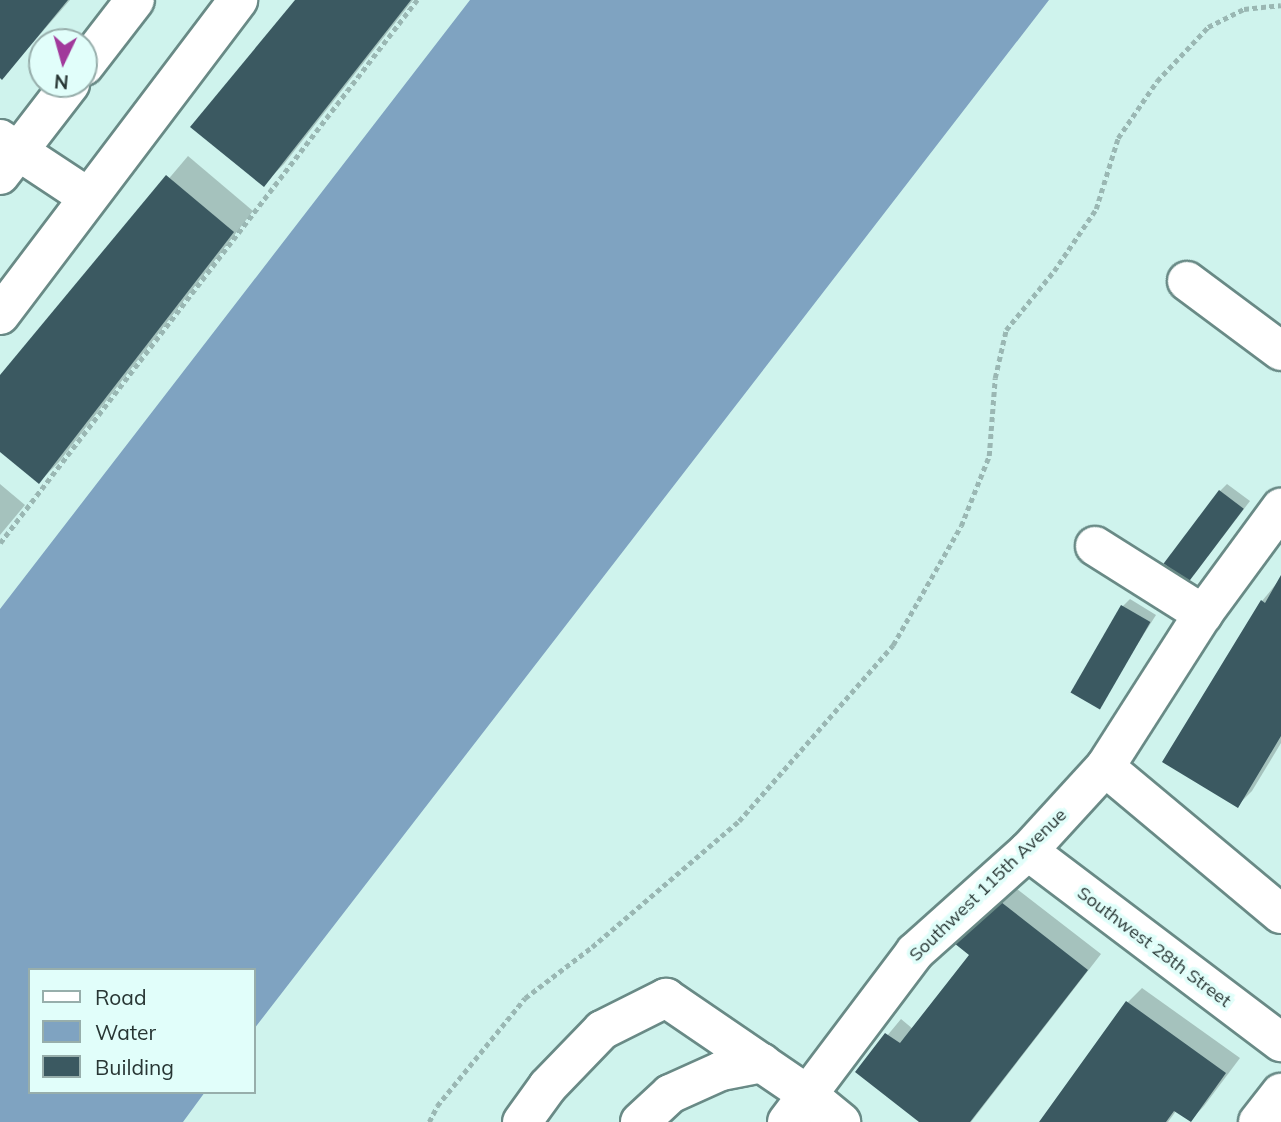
<!DOCTYPE html>
<style>
body{margin:0}
#map{position:relative;width:1281px;height:1122px;overflow:hidden;background:#cff3ed;font-family:Mulish,sans-serif}
div>[style]{position:absolute}
.water>*{inset:0;background:#7fa3c1}
.shadow>*{inset:0;background:#0003}
.building>*{inset:0;background:#3b5961;transform-origin:0 0}
.path>*{height:4.5px;margin-top:-2.25px;transform-origin:0;background:repeating-linear-gradient(90deg,#9ab7b3 0 5px,transparent 0 8.5px)}
.roads{filter:drop-shadow(2px 0 #698a86) drop-shadow(-2px 0 #698a86) drop-shadow(0 2px #698a86) drop-shadow(0 -2px #698a86)}
.minor>*{height:38px;margin:-19px;padding:0 19px;transform-origin:19px;border-radius:19px;background:#fff}
span{translate:-50% -50%;white-space:nowrap;text-align:center;line-height:1.15;-webkit-text-stroke:7px #e1fefa;paint-order:stroke}
.street-label{font-size:18px;color:#283634}
.legend{position:absolute;left:28px;top:968px;width:228px;height:126px;box-sizing:border-box;background:#e1fefa;border:2px solid #97aeab;margin:0;padding:9px 12px;list-style:none;font-size:21px;color:#283634}
.legend li{display:flex;align-items:center;gap:14px;height:35px}
.legend b{width:35px;border:2px solid #97aeab}
.north{position:absolute;left:28px;top:28px;width:70px;height:70px;box-sizing:border-box;background:#e1fefa;border:2px solid #97aeab;border-radius:50%;rotate:185deg;font-size:19px;font-weight:700;line-height:28px;text-align:center;color:#283634}
.north::after{content:'';display:block;margin:auto;width:24px;height:32px;background:#a1399b;clip-path:polygon(50% 0,100% 100%,50% 72%,0 100%)}
</style>
<div id="map">
<div class="water">
<div style="clip-path:polygon(470px 0,1049px 0,254px 1029px,254px 970px,30px 970px,30px 1092px,205px 1092px,183px 1122px,0 1122px,0 609px)"></div>
</div>
<div class="shadow">
<div style="clip-path:polygon(0 0,70px 0,2px 78px,0 76px)"></div>
<div style="clip-path:polygon(297px 0,413px 0,284px 164px,264px 184px)"></div>
<div style="clip-path:polygon(188px 156px,253px 211px,59px 462px,39px 482px,0 449px,0 378px)"></div>
<div style="clip-path:polygon(0 484px,25px 505px,0 535px)"></div>
<div style="clip-path:polygon(1227px 484px,1250px 501px,1196px 572px,1220px 491px)"></div>
<div style="clip-path:polygon(1281px 578px,1281px 743px,1252px 791px,1238px 805px,1262px 601px)"></div>
<div style="clip-path:polygon(1130px 599px,1156px 615px,1098px 706px,1122px 607px)"></div>
<div style="clip-path:polygon(1008px 882px,1101px 954px,971px 1122px,922px 1122px,857px 1072px,901px 1019px,913px 1029px,971px 954px)"></div>
<div style="clip-path:polygon(1142px 988px,1240px 1058px,1204px 1106px,1190px 1121px,1176px 1111px,1168px 1122px,1041px 1122px,1128px 1002px)"></div>
</div>
<div class="building">
<div style="clip-path:polygon(0 0,68px 0,2px 80px,0 78px)"></div>
<div style="clip-path:polygon(295px 0,411px 0,264px 187px,190px 127px)"></div>
<div style="clip-path:polygon(166px 175px,234px 232px,39px 484px,0 452px,0 375px)"></div>
<div style="left:1219px;top:490px;width:31px;height:92px;rotate:37deg"></div>
<div style="clip-path:polygon(1281px 575px,1281px 736px,1238px 808px,1162px 762px,1261px 600px,1265px 603px)"></div>
<div style="left:1121px;top:605px;width:34px;height:101px;rotate:30deg"></div>
<div style="clip-path:polygon(992px 895px,1088px 970px,970px 1122px,919px 1122px,855px 1072px,885px 1033px,900px 1043px,969px 955px,954px 943px)"></div>
<div style="clip-path:polygon(1126px 1001px,1226px 1073px,1191px 1122px,1174px 1111px,1166px 1122px,1039px 1122px)"></div>
</div>
<div class="path">
<div style="left:0;top:543px;width:685px;rotate:-52.48deg"></div>
<div style="left:429px;top:1122px;width:18px;rotate:-63deg"></div>
<div style="left:437px;top:1106px;width:139px;rotate:-50.8deg"></div>
<div style="left:525px;top:998px;width:84px;rotate:-37.3deg"></div>
<div style="left:592px;top:947px;width:194px;rotate:-40.6deg"></div>
<div style="left:739px;top:821px;width:234px;rotate:-48.8deg"></div>
<div style="left:893px;top:645px;width:137px;rotate:-60.3deg"></div>
<div style="left:961px;top:526px;width:75px;rotate:-68.2deg"></div>
<div style="left:989px;top:456px;width:78px;rotate:-85.6deg"></div>
<div style="left:995px;top:378px;width:49px;rotate:-77.1deg"></div>
<div style="left:1006px;top:330px;width:76px;rotate:-50.9deg"></div>
<div style="left:1054px;top:271px;width:75px;rotate:-55.9deg"></div>
<div style="left:1096px;top:209px;width:74px;rotate:-72.8deg"></div>
<div style="left:1118px;top:138px;width:69px;rotate:-55.6deg"></div>
<div style="left:1157px;top:81px;width:74px;rotate:-46.6deg"></div>
<div style="left:1208px;top:27px;width:40px;rotate:-26.6deg"></div>
<div style="left:1244px;top:9px;width:37px;rotate:-6deg"></div>
</div>
<div class="roads">
<div class="minor">
<div style="left:84px;top:66px;width:83px;rotate:-52.3deg"></div>
<div style="left:0;top:139px;width:105px;rotate:33.4deg"></div>
<div style="left:0;top:175px;width:115px;rotate:-52.4deg"></div>
<div style="left:1187px;top:281px;width:117px;rotate:36.7deg"></div>
<div style="left:0;top:315px;width:395px;rotate:-52.9deg"></div>
<div style="left:1095px;top:546px;width:128px;rotate:32.2deg"></div>
<div style="left:1105px;top:767px;width:229px;rotate:39.9deg"></div>
<div style="left:1028px;top:851px;width:317px;rotate:37.1deg"></div>
<div style="left:522px;top:1122px;width:44px;rotate:-54.2deg"></div>
<div style="left:548px;top:1086px;width:78px;rotate:-46deg"></div>
<div style="left:602px;top:1030px;width:72px;rotate:-26.6deg"></div>
<div style="left:666px;top:998px;width:172px;rotate:34.3deg"></div>
<div style="left:808px;top:1095px;width:43px;rotate:39.3deg"></div>
<div style="left:640px;top:1122px;width:41px;rotate:-43deg"></div>
<div style="left:670px;top:1094px;width:56px;rotate:-24.3deg"></div>
<div style="left:721px;top:1071px;width:42px;rotate:-11deg"></div>
<div style="left:787px;top:1122px;width:213px;rotate:-53deg"></div>
<div style="left:915px;top:952px;width:152px;rotate:-41.8deg"></div>
<div style="left:1028px;top:851px;width:114px;rotate:-47.5deg"></div>
<div style="left:1105px;top:767px;width:182px;rotate:-57.4deg"></div>
<div style="left:1203px;top:614px;width:132px;rotate:-53.7deg"></div>
<div style="left:1258px;top:1122px;width:37px;rotate:-52deg"></div>
</div>
</div>
<div class="street-label">
<span style="left:988px;top:885px;rotate:-44deg">Southwest 115th Avenue</span>
<span style="left:1154px;top:947px;rotate:37deg">Southwest 28th Street</span>
</div>
<ul class="legend">
<li><b style="height:9px;background:#fff"></b>Road</li>
<li><b style="height:19px;background:#7fa3c1"></b>Water</li>
<li><b style="height:19px;background:#3b5961"></b>Building</li>
</ul>
<div class="north">N</div>
</div>
